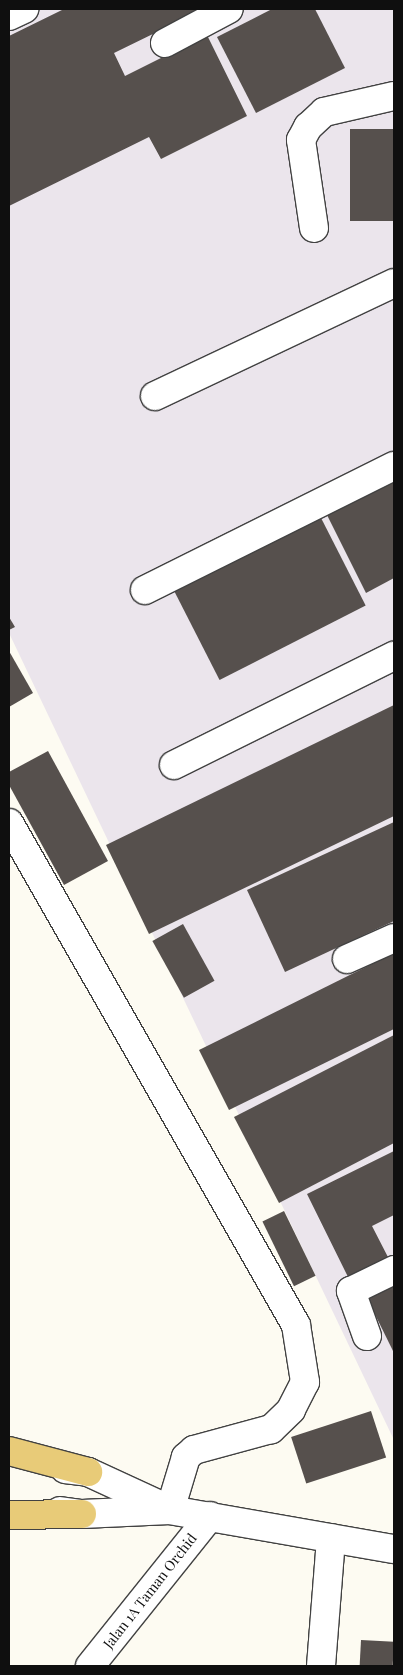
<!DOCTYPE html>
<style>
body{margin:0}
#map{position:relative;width:403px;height:1675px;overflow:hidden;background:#fdfbf2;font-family:"Playfair Display",serif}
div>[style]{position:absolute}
.industrial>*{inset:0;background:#ebe5ec}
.building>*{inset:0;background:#56504d;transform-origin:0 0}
.roads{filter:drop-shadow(1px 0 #424242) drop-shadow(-1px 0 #424242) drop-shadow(0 1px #424242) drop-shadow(0 -1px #424242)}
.minor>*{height:28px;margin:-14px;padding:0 14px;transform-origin:14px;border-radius:14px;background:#fff}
.major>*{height:28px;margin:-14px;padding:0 14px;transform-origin:14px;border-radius:14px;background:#e8cb78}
span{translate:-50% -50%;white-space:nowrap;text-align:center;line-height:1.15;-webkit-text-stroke:5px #fff;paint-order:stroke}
.street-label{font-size:14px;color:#0f0f0f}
.frame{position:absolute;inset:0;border:10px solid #0f0f0f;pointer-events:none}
</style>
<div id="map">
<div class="industrial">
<div style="clip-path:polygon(9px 9px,394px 9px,394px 1440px,9px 633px)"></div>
</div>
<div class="building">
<div style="clip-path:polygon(64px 9px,204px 9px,114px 53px,125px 76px,207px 35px,247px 116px,161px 159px,149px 137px,9px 206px,9px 36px)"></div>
<div style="clip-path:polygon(272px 9px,315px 9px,345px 68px,256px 113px,217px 37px)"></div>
<div style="left:350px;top:129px;width:44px;height:92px"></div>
<div style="clip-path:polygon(394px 481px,394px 578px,366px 593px,327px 515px)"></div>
<div style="left:318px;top:512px;width:105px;height:164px;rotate:63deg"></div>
<div style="clip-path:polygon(9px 617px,15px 627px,9px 630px)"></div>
<div style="clip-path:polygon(9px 651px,33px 693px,9px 707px)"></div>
<div style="clip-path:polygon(394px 705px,394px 816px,149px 934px,106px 845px)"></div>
<div style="clip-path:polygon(48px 751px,108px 861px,64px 885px,9px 785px,9px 772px)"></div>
<div style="clip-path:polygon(394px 822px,394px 921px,285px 972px,247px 890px)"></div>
<div style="left:183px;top:924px;width:65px;height:35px;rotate:61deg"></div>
<div style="clip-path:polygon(394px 953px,394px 1029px,229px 1110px,199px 1050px)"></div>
<div style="clip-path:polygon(394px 1035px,394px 1143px,279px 1203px,234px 1117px)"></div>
<div style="clip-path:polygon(394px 1151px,394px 1215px,372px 1226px,390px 1261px,350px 1281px,307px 1194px)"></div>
<div style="left:284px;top:1211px;width:72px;height:24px;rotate:64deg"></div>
<div style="clip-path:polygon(394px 1274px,394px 1353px,363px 1290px)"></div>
<div style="left:371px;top:1411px;width:49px;height:84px;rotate:72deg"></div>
<div style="left:361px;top:1640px;width:33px;height:26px;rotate:3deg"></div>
</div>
<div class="roads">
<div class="minor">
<div style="left:9px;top:16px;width:17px;rotate:-25deg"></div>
<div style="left:165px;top:43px;width:72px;rotate:-28deg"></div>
<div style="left:314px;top:228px;width:89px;rotate:-98.4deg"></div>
<div style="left:301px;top:140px;width:15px;rotate:-62deg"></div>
<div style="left:308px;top:127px;width:22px;rotate:-43deg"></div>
<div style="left:324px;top:112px;width:72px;rotate:-12.9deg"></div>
<div style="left:155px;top:396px;width:264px;rotate:-25.3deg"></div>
<div style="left:145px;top:590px;width:278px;rotate:-26.5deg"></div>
<div style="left:174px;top:765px;width:246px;rotate:-26.4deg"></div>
<div style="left:9px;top:823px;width:578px;rotate:60.24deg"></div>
<div style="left:296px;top:1325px;width:58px;rotate:81deg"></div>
<div style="left:305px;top:1382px;width:31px;rotate:117deg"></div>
<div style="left:291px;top:1410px;width:28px;rotate:136deg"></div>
<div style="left:271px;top:1429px;width:80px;rotate:164.7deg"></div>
<div style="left:194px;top:1450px;width:11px;rotate:139deg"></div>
<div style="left:186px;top:1457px;width:55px;rotate:106.8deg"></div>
<div style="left:347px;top:959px;width:51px;rotate:-24.1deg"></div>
<div style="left:367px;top:1336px;width:48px;rotate:-109.6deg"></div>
<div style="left:351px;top:1291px;width:48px;rotate:-26deg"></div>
<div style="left:65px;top:1469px;width:23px;rotate:7deg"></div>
<div style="left:88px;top:1472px;width:86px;rotate:24.8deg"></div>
<div style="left:60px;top:1511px;width:22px;rotate:8deg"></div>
<div style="left:82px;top:1514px;width:88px;rotate:-2.6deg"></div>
<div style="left:170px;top:1510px;width:227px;rotate:9.9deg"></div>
<div style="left:90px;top:1666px;width:192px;rotate:-51.3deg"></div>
<div style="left:321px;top:1666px;width:128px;rotate:-85.5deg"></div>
</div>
<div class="major">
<div style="left:9px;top:1451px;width:82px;rotate:14.9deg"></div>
<div style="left:9px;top:1515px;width:73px;rotate:-0.8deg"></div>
</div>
</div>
<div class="street-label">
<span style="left:150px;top:1591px;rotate:-52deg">Jalan 1A Taman Orchid</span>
</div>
<div class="frame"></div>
</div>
